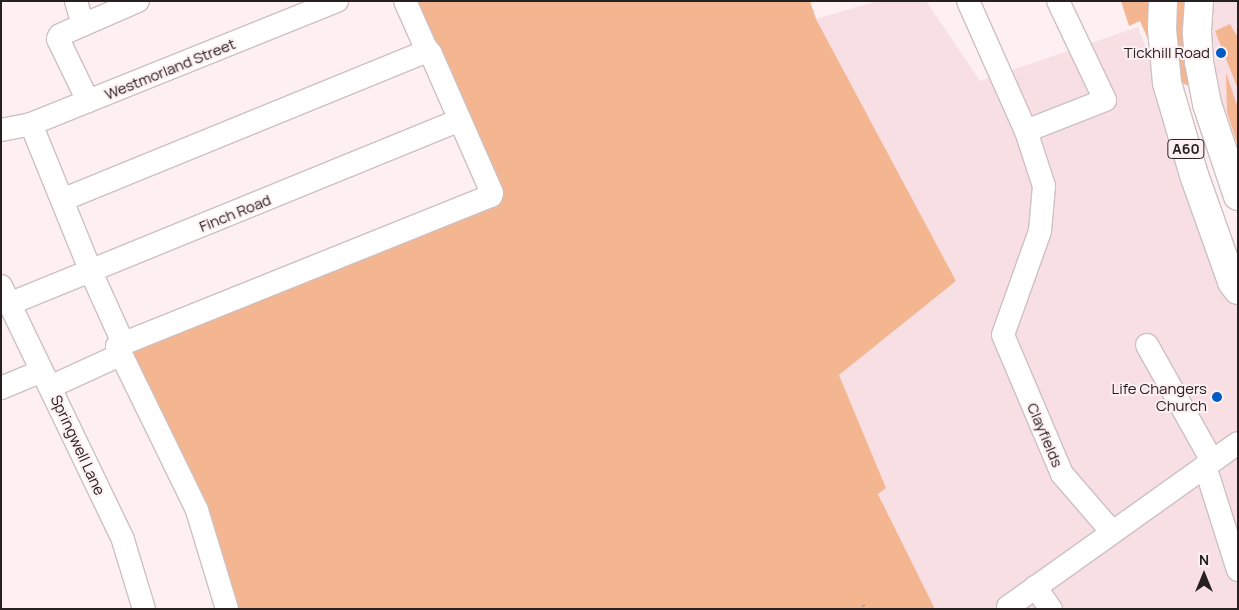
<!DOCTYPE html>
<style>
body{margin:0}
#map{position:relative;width:1239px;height:610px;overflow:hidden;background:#feeff2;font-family:Manrope,sans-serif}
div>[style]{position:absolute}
.built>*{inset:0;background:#f7dfe3}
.green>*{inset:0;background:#f4b591}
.path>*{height:3px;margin-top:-1.5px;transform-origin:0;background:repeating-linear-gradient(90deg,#918789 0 1px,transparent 0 5px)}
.roads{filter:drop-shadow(1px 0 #cec0c2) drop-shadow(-1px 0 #cec0c2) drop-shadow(0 1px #cec0c2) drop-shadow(0 -1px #cec0c2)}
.minor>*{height:22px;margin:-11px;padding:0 11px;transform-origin:11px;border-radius:11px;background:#fff}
.major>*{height:28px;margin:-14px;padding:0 14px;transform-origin:14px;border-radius:14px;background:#fff}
.dots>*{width:14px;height:14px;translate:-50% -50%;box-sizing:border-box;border:2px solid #feeff2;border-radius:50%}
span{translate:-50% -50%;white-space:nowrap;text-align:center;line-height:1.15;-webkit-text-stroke:4px #feeff2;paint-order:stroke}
.shield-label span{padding:1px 4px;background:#feeff2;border:1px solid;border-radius:4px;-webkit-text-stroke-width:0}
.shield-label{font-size:14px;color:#262021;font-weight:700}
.poi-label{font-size:15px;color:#262021}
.right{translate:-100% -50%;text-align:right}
.street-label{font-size:15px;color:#262021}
.frame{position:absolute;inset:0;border:2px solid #262021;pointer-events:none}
.north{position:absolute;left:1179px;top:550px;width:50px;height:50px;-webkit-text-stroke:4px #feeff2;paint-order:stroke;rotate:0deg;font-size:14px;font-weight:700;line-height:20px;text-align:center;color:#262021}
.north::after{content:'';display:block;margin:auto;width:18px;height:22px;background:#262021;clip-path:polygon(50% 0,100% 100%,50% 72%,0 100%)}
</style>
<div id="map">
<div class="built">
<div style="clip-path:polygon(878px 1px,926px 1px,980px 81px,1138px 27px,1238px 292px,1238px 609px,935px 609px,878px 493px,886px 488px,839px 375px,956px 281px,816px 19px)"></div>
<div style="clip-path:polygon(1201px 1px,1238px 1px,1238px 196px)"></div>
</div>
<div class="green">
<div style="clip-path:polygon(416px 1px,810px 1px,816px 19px,956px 281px,839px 375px,886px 488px,878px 494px,935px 609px,232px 609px,126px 349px,501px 198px)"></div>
<div style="clip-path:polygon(1121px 1px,1153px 1px,1154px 53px,1140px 21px,1129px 26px)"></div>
<div style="clip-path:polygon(1172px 1px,1187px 1px,1193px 88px,1176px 80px)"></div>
<div style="clip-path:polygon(1230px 24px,1238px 38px,1238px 89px,1215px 31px)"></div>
<div style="clip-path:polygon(1226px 73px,1238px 108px,1238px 146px,1227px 112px)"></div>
</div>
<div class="path">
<div style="left:863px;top:605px;width:5px;rotate:53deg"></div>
</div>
<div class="roads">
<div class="minor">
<div style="left:76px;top:1px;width:25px;rotate:74deg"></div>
<div style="left:968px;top:1px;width:142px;rotate:66deg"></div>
<div style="left:1026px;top:131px;width:58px;rotate:71.9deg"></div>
<div style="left:1044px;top:186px;width:45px;rotate:95.1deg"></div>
<div style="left:1040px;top:231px;width:110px;rotate:109.6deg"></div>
<div style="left:1003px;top:335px;width:151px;rotate:67deg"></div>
<div style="left:1062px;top:474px;width:77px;rotate:49.2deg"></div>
<div style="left:88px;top:101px;width:69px;rotate:-115.8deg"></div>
<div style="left:58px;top:39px;width:4px;rotate:-63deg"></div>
<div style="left:60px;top:35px;width:85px;rotate:-23.6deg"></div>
<div style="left:31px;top:124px;width:160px;rotate:67.9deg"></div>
<div style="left:91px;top:272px;width:78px;rotate:65.7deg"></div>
<div style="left:1px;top:130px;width:31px;rotate:-11deg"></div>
<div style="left:31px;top:124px;width:330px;rotate:-21.9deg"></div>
<div style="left:1026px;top:131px;width:85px;rotate:-21.4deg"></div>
<div style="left:1105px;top:100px;width:110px;rotate:-115.4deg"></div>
<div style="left:62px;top:200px;width:395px;rotate:-22.2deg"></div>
<div style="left:1px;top:286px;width:282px;rotate:64.3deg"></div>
<div style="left:123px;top:540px;width:72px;rotate:73.1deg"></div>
<div style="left:9px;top:304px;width:487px;rotate:-22.2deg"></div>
<div style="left:1147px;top:345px;width:133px;rotate:60.7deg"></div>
<div style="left:50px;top:387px;width:77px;rotate:-24.6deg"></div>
<div style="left:1px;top:388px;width:44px;rotate:-22.5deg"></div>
<div style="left:1205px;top:466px;width:109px;rotate:72.4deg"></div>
<div style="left:1035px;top:587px;width:27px;rotate:54deg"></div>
<div style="left:1008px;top:607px;width:282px;rotate:-35.5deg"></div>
<div style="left:227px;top:609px;width:103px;rotate:-106.9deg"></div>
<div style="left:197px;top:510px;width:182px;rotate:-116deg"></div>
<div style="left:117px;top:346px;width:403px;rotate:-21.9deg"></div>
<div style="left:491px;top:196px;width:3px;rotate:-72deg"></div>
<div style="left:492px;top:193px;width:152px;rotate:-113.7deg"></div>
<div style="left:431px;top:54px;width:10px;rotate:-127deg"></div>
<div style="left:425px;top:46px;width:49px;rotate:-114deg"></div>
</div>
<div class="major">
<div style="left:1163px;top:1px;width:28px;rotate:92deg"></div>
<div style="left:1162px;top:29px;width:54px;rotate:84.7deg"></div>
<div style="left:1167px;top:83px;width:96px;rotate:73.6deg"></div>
<div style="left:1194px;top:175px;width:114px;rotate:70.4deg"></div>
<div style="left:1232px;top:282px;width:10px;rotate:53deg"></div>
<div style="left:1199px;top:1px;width:32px;rotate:94deg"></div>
<div style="left:1197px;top:33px;width:29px;rotate:86deg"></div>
<div style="left:1199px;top:62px;width:43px;rotate:79.2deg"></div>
<div style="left:1207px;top:104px;width:97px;rotate:71.4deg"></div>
</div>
</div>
<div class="dots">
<div style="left:1221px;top:53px;background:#005cc5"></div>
<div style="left:1217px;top:397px;background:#005cc5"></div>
</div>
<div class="shield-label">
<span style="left:1186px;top:149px">A60</span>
</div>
<div class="poi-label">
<span class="right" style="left:1210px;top:53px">Tickhill Road</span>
<span class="right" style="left:1207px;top:397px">Life Changers<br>Church</span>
</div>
<div class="street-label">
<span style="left:170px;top:69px;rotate:-22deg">Westmorland Street</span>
<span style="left:235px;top:213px;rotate:-22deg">Finch Road</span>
<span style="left:1045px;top:435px;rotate:67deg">Clayfields</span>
<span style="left:78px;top:445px;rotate:65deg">Springwell Lane</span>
</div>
<div class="frame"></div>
<div class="north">N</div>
</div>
